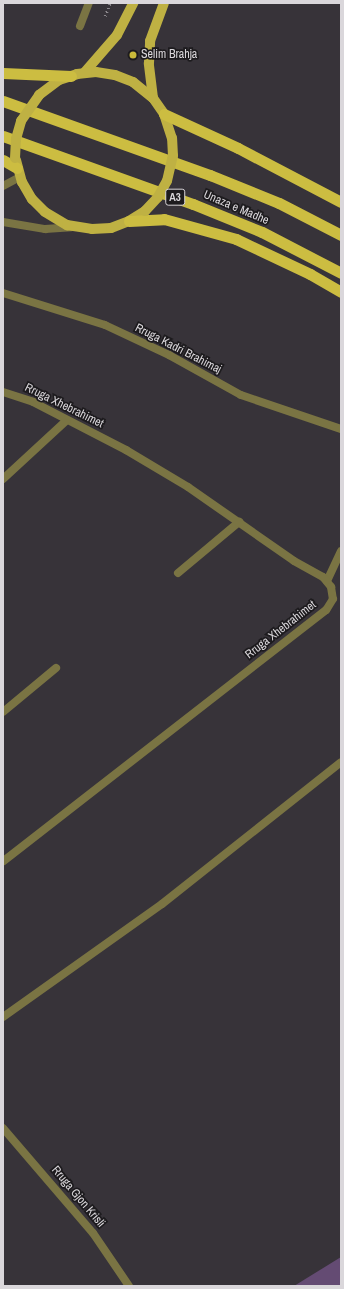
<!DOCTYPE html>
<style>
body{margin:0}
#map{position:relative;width:344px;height:1289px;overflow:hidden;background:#373339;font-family:"Archivo Narrow",sans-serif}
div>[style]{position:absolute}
.green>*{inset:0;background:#644b73}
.path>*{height:2.5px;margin-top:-1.25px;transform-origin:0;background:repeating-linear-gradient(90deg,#8d898e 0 1px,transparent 0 4px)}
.service>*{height:8px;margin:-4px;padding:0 4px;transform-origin:4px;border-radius:4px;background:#7a7443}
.minor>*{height:8px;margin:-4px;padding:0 4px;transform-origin:4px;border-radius:4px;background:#7a7443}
.tertiary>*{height:8px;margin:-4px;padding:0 4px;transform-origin:4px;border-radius:4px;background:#7a7443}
.primary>*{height:10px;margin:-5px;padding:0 5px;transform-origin:5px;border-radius:5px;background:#bfb143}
.trunk>*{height:11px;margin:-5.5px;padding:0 5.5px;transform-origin:5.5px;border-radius:5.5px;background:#ccbd41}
.primary-bridge>*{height:10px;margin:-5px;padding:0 5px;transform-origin:5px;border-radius:5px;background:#bfb143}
.dots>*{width:11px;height:11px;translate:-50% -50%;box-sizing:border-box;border:2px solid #1d1b1e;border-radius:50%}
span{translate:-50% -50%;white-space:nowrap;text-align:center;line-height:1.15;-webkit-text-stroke:3.5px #1d1b1e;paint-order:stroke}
.shield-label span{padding:1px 3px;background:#1d1b1e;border:1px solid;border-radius:3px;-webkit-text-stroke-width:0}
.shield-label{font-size:11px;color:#dad7db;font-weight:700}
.poi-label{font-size:12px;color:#dad7db}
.left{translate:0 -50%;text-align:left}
.street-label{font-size:12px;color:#dad7db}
.frame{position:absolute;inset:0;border:4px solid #dad7db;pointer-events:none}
</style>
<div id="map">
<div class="green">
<div style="clip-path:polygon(341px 1257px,341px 1286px,294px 1286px)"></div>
</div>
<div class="path">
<div style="left:105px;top:16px;width:14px;rotate:-69deg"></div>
</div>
<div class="service">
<div style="left:178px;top:573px;width:80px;rotate:-39.9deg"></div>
<div style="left:327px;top:581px;width:33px;rotate:-65deg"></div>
<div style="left:3px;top:1017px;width:195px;rotate:-35.4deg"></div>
<div style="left:162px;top:904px;width:228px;rotate:-38.4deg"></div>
</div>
<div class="minor">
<div style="left:80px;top:26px;width:25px;rotate:-69deg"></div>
<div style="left:3px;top:293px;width:107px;rotate:17.4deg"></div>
<div style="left:105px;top:325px;width:71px;rotate:25.1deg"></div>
<div style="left:169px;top:355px;width:82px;rotate:29.1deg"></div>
<div style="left:241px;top:395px;width:106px;rotate:18.8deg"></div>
<div style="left:3px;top:392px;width:32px;rotate:18deg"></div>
<div style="left:33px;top:402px;width:105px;rotate:27.3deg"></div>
<div style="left:126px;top:450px;width:72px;rotate:30.8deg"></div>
<div style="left:188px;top:487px;width:129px;rotate:34.9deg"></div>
<div style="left:294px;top:561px;width:33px;rotate:29deg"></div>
<div style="left:323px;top:577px;width:13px;rotate:51deg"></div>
<div style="left:331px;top:587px;width:12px;rotate:81deg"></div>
<div style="left:333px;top:599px;width:13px;rotate:122deg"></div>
<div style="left:326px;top:610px;width:409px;rotate:142.1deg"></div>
<div style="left:3px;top:479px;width:87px;rotate:-42.7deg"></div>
<div style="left:3px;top:712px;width:69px;rotate:-39.7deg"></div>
<div style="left:3px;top:1128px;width:138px;rotate:49.4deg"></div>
<div style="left:93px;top:1233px;width:64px;rotate:55.8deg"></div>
</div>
<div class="tertiary">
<div style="left:3px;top:186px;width:19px;rotate:-28deg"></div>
<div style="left:3px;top:222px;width:43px;rotate:9.5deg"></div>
<div style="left:45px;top:229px;width:26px;rotate:-4deg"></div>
</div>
<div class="primary">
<div style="left:84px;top:73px;width:50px;rotate:-49deg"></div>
<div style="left:117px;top:35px;width:36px;rotate:-63deg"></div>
<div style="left:39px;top:95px;width:25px;rotate:-37deg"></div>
<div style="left:59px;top:80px;width:19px;rotate:-18deg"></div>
<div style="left:77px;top:74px;width:19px;rotate:-6deg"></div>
<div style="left:96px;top:72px;width:19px;rotate:9deg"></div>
<div style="left:115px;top:75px;width:19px;rotate:21deg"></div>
<div style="left:133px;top:82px;width:26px;rotate:39deg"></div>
<div style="left:153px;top:98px;width:19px;rotate:55deg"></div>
<div style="left:164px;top:114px;width:25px;rotate:72deg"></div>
<div style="left:153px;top:98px;width:35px;rotate:-97deg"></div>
<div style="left:149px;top:63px;width:22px;rotate:-87deg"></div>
<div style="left:150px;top:41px;width:40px;rotate:-69.8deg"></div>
<div style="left:16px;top:160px;width:23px;rotate:75deg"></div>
<div style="left:22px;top:182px;width:20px;rotate:60deg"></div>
<div style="left:32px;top:199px;width:18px;rotate:45deg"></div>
<div style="left:45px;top:212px;width:26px;rotate:31deg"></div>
<div style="left:67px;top:225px;width:25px;rotate:9deg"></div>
<div style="left:92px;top:229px;width:19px;rotate:-3deg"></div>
<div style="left:111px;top:228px;width:19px;rotate:-21deg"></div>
<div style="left:129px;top:221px;width:19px;rotate:-32deg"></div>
</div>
<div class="trunk">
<div style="left:3px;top:73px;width:68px;rotate:2.5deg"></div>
<div style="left:3px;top:101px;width:220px;rotate:19.7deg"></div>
<div style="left:210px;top:175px;width:74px;rotate:22.1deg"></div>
<div style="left:279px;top:203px;width:70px;rotate:27.3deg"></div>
<div style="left:164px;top:114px;width:81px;rotate:24.7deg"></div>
<div style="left:238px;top:148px;width:116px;rotate:27.7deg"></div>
<div style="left:3px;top:136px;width:202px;rotate:19.7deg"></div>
<div style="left:193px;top:204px;width:74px;rotate:22.1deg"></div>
<div style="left:262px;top:232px;width:89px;rotate:27.4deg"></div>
<div style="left:3px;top:160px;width:16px;rotate:30deg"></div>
<div style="left:129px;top:221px;width:35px;rotate:-3deg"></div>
<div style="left:164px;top:219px;width:75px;rotate:15.5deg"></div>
<div style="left:236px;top:239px;width:82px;rotate:25.3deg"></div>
<div style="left:310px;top:274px;width:36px;rotate:30deg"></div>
</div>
<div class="primary-bridge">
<div style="left:15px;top:158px;width:19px;rotate:-87deg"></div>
<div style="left:16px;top:139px;width:19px;rotate:-74deg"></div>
<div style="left:21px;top:121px;width:32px;rotate:-55deg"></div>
<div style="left:145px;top:211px;width:19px;rotate:-47deg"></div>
<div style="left:158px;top:197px;width:18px;rotate:-61deg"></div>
<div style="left:167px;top:181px;width:26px;rotate:-77deg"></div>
<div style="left:173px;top:156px;width:18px;rotate:-93deg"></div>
</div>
<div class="dots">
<div style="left:133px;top:55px;background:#caba3a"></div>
</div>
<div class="shield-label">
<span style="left:175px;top:197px">A3</span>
</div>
<div class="poi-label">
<span class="left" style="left:141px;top:55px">Selim Brahja</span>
</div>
<div class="street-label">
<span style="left:236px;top:208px;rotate:23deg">Unaza e Madhe</span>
<span style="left:178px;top:349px;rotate:27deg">Rruga Kadri Brahimaj</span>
<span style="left:64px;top:406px;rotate:26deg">Rruga Xhebrahimet</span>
<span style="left:281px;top:630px;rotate:-38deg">Rruga Xhebrahimet</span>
<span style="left:78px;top:1197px;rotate:50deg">Rruga Gjon Krisli</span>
</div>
<div class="frame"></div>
</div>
